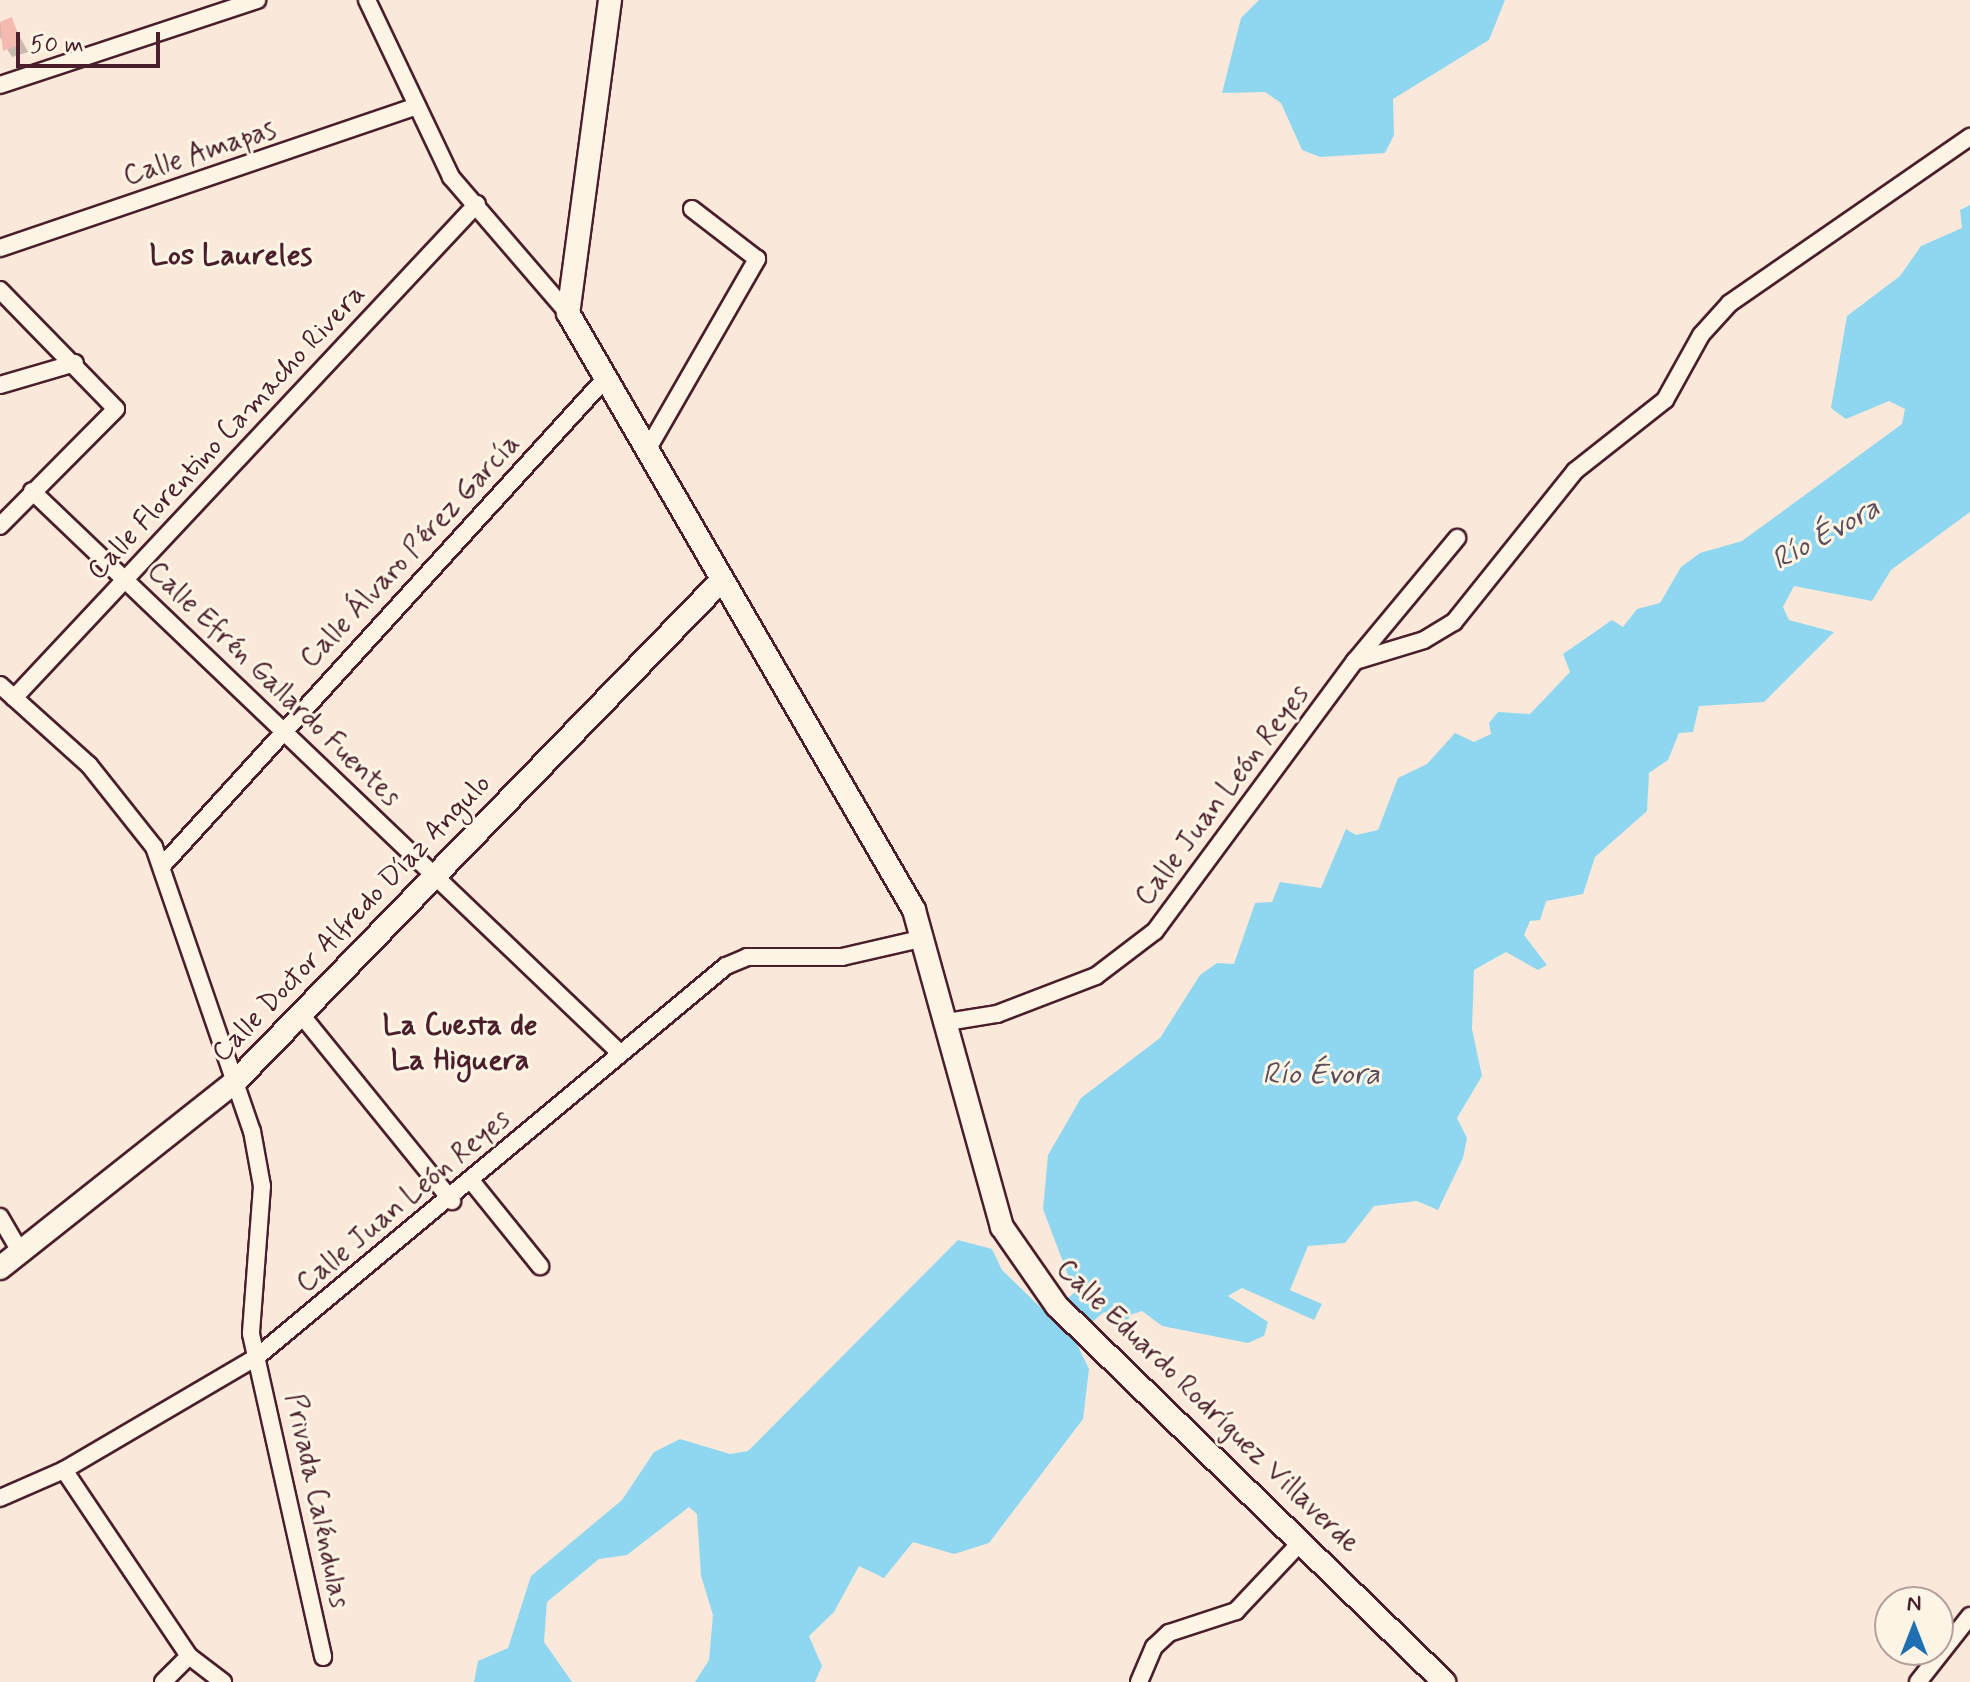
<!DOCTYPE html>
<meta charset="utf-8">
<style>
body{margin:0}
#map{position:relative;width:1970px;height:1682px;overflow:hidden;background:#fae9da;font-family:Mynerve,sans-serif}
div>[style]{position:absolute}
.water>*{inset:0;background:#8fd7f0}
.shadow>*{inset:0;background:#0003}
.river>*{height:34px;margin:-17px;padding:0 17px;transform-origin:17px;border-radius:17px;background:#8fd7f0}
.building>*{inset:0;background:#f4b9af}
.roads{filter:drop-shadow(2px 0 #4a1f2b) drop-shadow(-2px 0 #4a1f2b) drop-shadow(0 2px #4a1f2b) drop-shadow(0 -2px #4a1f2b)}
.minor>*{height:16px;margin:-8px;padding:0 8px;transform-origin:8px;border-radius:8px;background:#fcf5e5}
.tertiary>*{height:22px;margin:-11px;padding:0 11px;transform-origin:11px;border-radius:11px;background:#fcf5e5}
span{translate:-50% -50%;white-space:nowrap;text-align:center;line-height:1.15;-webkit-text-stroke:6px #fcf5e5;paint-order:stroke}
.street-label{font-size:28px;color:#4a1f2b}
.neighbourhood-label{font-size:30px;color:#4a1f2b;font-weight:700}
.water-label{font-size:30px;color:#5b4d5c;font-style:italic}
.north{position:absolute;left:1874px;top:1586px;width:80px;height:80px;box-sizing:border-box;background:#fcf5e5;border:2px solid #b59f9b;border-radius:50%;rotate:0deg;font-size:22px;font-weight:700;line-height:32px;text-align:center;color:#4a1f2b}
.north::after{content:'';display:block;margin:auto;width:28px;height:36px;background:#1f6fb2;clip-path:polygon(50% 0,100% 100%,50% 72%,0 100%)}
.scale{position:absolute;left:16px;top:32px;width:144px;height:36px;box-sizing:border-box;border:4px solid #4a1f2b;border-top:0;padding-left:10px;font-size:24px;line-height:28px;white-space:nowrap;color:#4a1f2b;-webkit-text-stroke:6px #fcf5e5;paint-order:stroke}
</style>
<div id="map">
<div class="water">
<div style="clip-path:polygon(1259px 0,1505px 0,1489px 40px,1393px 99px,1394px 135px,1385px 153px,1320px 157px,1302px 150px,1281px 103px,1265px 92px,1222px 93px,1241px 18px)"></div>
<div style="clip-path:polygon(1970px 205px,1970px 512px,1891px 570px,1872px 601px,1794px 586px,1783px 607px,1789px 620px,1834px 632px,1764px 702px,1699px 706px,1693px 732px,1679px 733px,1668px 760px,1649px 773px,1647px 811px,1595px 857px,1583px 894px,1546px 901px,1540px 920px,1530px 921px,1524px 935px,1547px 965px,1538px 970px,1506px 952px,1474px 970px,1472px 1029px,1482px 1076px,1457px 1118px,1467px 1138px,1463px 1158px,1438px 1210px,1417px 1201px,1374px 1206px,1345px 1243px,1308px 1246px,1290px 1290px,1322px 1304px,1314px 1320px,1242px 1288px,1228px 1296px,1268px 1322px,1264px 1336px,1248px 1343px,1162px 1326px,1142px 1311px,1130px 1315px,1124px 1332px,1068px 1275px,1043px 1209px,1048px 1155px,1081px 1098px,1160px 1038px,1200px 975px,1217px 963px,1234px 964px,1255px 903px,1272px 902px,1280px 882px,1321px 888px,1346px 829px,1356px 835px,1378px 830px,1398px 778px,1427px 764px,1455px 733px,1474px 742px,1491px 734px,1489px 723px,1498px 712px,1530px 714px,1570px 672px,1563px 654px,1612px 620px,1623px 627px,1637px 609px,1660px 603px,1681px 567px,1700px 553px,1742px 541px,1902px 424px,1905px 409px,1889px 401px,1846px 419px,1831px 408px,1847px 316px,1900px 276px,1921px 246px,1962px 228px,1960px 210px)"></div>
<div style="clip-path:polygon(958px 1240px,992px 1249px,1002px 1270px,1076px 1342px,1089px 1369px,1083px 1419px,989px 1543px,954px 1554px,913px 1542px,884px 1578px,859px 1566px,834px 1612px,809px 1636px,822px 1666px,815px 1682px,695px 1682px,709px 1660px,713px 1615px,701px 1576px,697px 1514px,689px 1507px,627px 1555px,599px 1559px,547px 1602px,544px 1642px,572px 1682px,474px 1682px,478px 1661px,508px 1648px,531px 1576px,622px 1500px,654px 1452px,680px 1439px,730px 1454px,748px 1451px)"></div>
</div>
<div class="shadow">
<div style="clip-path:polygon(11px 20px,28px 52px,12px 57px,0 37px,0 24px)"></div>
</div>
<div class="river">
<div style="left:1043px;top:1341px;width:111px;rotate:-39.9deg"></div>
</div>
<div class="building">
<div style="clip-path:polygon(12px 17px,21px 44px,3px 51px,0 22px)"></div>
</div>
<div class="roads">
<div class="minor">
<div style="left:367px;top:0;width:196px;rotate:64.6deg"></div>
<div style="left:451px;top:177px;width:179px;rotate:49.3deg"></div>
<div style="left:0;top:85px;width:271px;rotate:-18.3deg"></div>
<div style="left:0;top:248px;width:440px;rotate:-18.8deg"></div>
<div style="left:0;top:290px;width:166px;rotate:45.7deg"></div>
<div style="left:116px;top:409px;width:165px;rotate:134.8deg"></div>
<div style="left:0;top:385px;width:78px;rotate:-16.3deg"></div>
<div style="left:646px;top:452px;width:223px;rotate:-60.1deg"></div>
<div style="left:757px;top:259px;width:82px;rotate:-142.4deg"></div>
<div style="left:32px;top:491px;width:809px;rotate:43.7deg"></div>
<div style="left:1355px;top:661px;width:72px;rotate:-16.9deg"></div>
<div style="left:1424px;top:640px;width:35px;rotate:-31deg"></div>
<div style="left:1454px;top:622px;width:193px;rotate:-51.3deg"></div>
<div style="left:1575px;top:471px;width:115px;rotate:-38.3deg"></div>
<div style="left:1665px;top:400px;width:74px;rotate:-61deg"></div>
<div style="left:1701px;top:335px;width:43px;rotate:-47.8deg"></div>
<div style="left:1730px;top:303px;width:292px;rotate:-34.7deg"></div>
<div style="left:0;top:685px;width:120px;rotate:42deg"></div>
<div style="left:89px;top:765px;width:105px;rotate:51.6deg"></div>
<div style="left:154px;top:847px;width:300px;rotate:71deg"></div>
<div style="left:252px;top:1131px;width:56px;rotate:79.7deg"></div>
<div style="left:262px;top:1186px;width:148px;rotate:94.3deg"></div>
<div style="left:251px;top:1334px;width:331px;rotate:77.4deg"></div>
<div style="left:14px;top:698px;width:677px;rotate:-46.86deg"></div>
<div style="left:162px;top:866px;width:656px;rotate:-47.72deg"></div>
<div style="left:303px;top:1017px;width:237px;rotate:51deg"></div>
<div style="left:947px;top:1022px;width:51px;rotate:-9.1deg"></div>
<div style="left:997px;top:1014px;width:106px;rotate:-21deg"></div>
<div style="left:1096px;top:976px;width:74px;rotate:-37.3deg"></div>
<div style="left:1155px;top:931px;width:336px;rotate:-53.5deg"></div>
<div style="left:1355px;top:661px;width:160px;rotate:-50.3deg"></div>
<div style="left:473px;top:1183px;width:107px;rotate:51.1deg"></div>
<div style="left:0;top:1217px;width:42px;rotate:59.7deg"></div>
<div style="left:64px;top:1470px;width:224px;rotate:56.1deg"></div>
<div style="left:189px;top:1656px;width:43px;rotate:37.4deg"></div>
<div style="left:0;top:1498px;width:70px;rotate:-23.6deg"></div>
<div style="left:64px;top:1470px;width:225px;rotate:-30.4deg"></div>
<div style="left:258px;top:1356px;width:609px;rotate:-39.81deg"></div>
<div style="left:726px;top:966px;width:23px;rotate:-23deg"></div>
<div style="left:747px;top:957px;width:95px"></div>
<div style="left:842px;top:957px;width:84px;rotate:-13deg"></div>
<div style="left:163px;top:1682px;width:37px;rotate:-45deg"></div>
<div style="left:1139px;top:1682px;width:38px;rotate:-67deg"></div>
<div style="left:1154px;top:1647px;width:21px;rotate:-43deg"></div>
<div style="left:1169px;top:1633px;width:71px;rotate:-18.2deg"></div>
<div style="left:1236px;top:1611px;width:96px;rotate:-46.7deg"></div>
<div style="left:1918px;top:1682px;width:84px;rotate:-51.8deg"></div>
</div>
<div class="tertiary">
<div style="left:610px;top:0;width:316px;rotate:97.6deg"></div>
<div style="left:568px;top:313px;width:690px;rotate:59.9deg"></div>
<div style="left:914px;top:910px;width:329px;rotate:74.5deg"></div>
<div style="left:1002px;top:1227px;width:96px;rotate:55.2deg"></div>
<div style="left:1057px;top:1306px;width:540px;rotate:44.17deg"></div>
<div style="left:0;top:1268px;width:300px;rotate:-38.4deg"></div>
<div style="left:235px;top:1082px;width:697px;rotate:-45.87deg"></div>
</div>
</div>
<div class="street-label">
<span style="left:200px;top:154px;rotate:-18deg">Calle Amapas</span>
<span style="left:227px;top:433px;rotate:-47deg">Calle Florentino Camacho Rivera</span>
<span style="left:411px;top:552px;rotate:-47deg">Calle Álvaro Pérez García</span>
<span style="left:273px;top:685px;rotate:44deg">Calle Efrén Gallardo Fuentes</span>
<span style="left:1223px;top:796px;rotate:-53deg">Calle Juan León Reyes</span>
<span style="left:352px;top:919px;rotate:-46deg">Calle Doctor Alfredo Díaz Angulo</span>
<span style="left:404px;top:1202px;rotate:-40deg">Calle Juan León Reyes</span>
<span style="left:1207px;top:1407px;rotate:44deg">Calle Eduardo Rodríguez Villaverde</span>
<span style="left:316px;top:1501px;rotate:78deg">Privada Caléndulas</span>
</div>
<div class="neighbourhood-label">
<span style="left:231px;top:256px">Los Laureles</span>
<span style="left:460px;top:1043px">La Cuesta de<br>La Higuera</span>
</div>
<div class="water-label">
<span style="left:1826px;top:535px;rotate:-29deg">Río Évora</span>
<span style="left:1321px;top:1075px">Río Évora</span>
</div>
<div class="north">N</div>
<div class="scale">50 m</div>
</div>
